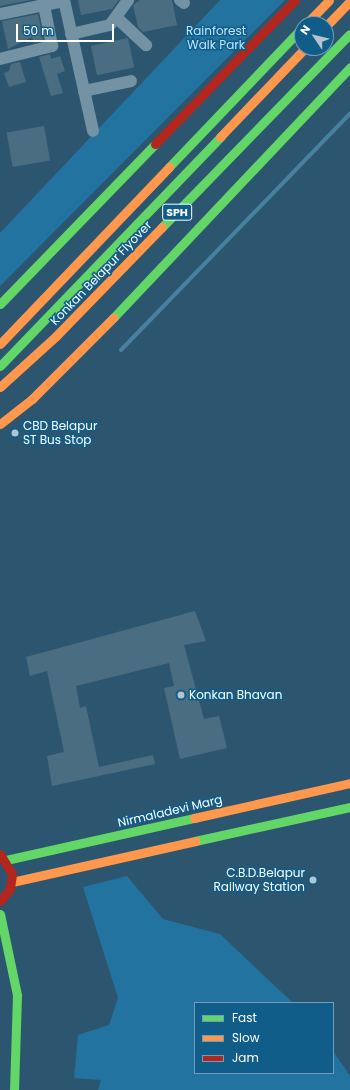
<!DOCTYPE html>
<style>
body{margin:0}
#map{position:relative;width:350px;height:1090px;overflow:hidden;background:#2c566f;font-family:Poppins,sans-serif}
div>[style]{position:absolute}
.green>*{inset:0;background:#2273a0}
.stream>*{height:4px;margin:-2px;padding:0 2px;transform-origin:2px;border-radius:2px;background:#48809f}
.building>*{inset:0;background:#4b6d81;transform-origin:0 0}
.street>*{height:12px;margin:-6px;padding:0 6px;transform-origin:6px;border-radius:6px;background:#7392a4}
.fast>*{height:9px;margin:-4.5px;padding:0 4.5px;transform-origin:4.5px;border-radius:4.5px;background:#63d668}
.slow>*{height:9px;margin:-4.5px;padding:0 4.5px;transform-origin:4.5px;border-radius:4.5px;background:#ff974d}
.jam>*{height:9px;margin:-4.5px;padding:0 4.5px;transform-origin:4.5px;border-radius:4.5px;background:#b3261e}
.dots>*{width:11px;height:11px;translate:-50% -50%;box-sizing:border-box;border:2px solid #115d8a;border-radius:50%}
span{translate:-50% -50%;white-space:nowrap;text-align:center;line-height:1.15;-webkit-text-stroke:3px #115d8a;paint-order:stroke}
.shield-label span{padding:1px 3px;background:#115d8a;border:1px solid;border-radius:3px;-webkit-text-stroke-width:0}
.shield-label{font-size:11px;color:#fff;font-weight:700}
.park-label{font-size:12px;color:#bde6fd}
.street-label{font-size:12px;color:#fff}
.poi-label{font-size:12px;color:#fff}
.left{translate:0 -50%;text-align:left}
.right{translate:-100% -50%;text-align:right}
.legend{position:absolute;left:194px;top:1002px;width:140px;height:72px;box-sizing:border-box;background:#115d8a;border:1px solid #709eb9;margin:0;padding:5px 7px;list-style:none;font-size:12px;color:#fff}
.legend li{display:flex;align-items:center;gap:8px;height:20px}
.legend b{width:20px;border:1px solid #709eb9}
.north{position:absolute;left:294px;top:16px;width:40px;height:40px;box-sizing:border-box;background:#115d8a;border:1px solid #709eb9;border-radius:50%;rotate:305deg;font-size:11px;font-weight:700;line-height:16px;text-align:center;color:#fff}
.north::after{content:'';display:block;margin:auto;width:14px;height:18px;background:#b5c4cd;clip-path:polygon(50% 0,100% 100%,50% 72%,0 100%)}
.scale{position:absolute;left:16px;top:24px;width:98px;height:18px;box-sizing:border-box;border:2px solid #fff;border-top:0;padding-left:5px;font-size:12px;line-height:14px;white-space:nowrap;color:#fff;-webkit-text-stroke:3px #115d8a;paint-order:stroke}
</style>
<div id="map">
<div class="green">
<div style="clip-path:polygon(220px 0,285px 0,0 286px,0 233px)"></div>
<div style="clip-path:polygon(127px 876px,163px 919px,220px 934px,293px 1003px,195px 1003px,195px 1073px,333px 1073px,333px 1051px,350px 1076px,350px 1090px,98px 1090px,101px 1080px,74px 1078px,78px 1035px,109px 1025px,118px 998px,83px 887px)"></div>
</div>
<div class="stream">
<div style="left:121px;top:350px;width:329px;rotate:-45.9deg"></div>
</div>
<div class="building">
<div style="clip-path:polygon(0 0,31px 0,0 6px)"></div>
<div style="clip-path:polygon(78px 0,119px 0,112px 9px,81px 15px)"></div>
<div style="clip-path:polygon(140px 0,172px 0,177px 25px,143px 32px,138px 27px,133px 5px)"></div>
<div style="clip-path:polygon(38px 14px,43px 40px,34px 43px,32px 37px,8px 49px,2px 21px)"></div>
<div style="left:128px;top:38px;width:30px;height:38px;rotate:78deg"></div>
<div style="clip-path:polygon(50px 54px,51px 59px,60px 56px,65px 71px,57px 74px,63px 93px,51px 96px,39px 57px)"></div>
<div style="clip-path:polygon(20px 62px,26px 82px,9px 87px,4px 73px,9px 71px,11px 64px)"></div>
<div style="left:44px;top:126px;width:35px;height:38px;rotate:80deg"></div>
<div style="clip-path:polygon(195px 611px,206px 641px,184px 645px,204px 719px,219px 716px,227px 748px,180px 759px,164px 688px,174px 686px,169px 663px,76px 686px,80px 708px,86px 706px,99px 767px,153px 755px,155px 764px,52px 786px,47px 756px,64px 752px,47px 671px,30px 676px,26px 657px)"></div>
</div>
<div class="street">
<div style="left:64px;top:0;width:134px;rotate:77.5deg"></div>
<div style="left:180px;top:0;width:5px;rotate:37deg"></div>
<div style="left:0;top:14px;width:65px;rotate:-11.5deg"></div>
<div style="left:117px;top:18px;width:40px;rotate:43deg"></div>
<div style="left:71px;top:34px;width:40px;rotate:-13deg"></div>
<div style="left:110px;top:25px;width:31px;rotate:-54deg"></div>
<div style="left:0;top:59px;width:54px;rotate:-14deg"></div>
<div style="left:52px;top:46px;width:47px;rotate:-101.1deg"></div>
<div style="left:84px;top:91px;width:48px;rotate:-12deg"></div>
</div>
<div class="fast">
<div style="left:169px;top:167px;width:192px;rotate:-46.3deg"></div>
<div style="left:162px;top:227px;width:269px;rotate:-45.8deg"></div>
<div style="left:0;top:304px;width:223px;rotate:-45.9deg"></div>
<div style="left:113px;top:318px;width:345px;rotate:-46.6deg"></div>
<div style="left:0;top:366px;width:318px;rotate:-46.1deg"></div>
<div style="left:195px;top:841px;width:159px;rotate:-12.4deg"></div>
<div style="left:6px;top:860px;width:193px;rotate:-12.6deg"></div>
<div style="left:0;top:914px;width:83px;rotate:78.1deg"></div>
<div style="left:17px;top:995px;width:95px;rotate:91.8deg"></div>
</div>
<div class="slow">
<div style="left:306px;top:24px;width:33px;rotate:-46deg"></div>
<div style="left:326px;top:26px;width:35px;rotate:-46deg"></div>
<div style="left:220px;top:137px;width:123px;rotate:-46.3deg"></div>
<div style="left:0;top:344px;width:245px;rotate:-46.3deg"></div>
<div style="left:0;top:387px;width:76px;rotate:-42.3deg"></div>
<div style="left:56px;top:336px;width:152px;rotate:-45.8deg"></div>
<div style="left:0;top:424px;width:41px;rotate:-38deg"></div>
<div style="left:32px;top:399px;width:115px;rotate:-45deg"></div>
<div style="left:194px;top:818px;width:160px;rotate:-12.6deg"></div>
<div style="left:12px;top:882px;width:188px;rotate:-12.6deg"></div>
</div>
<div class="jam">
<div style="left:155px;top:144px;width:201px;rotate:-45.8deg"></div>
<div style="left:0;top:854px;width:23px;rotate:59deg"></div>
<div style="left:12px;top:874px;width:15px;rotate:98deg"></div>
<div style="left:10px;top:889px;width:16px;rotate:130deg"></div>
</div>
<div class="dots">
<div style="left:15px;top:433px;background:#b5c4cd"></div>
<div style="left:181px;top:695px;background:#b5c4cd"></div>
<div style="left:313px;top:880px;background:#b5c4cd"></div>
</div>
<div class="shield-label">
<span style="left:177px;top:212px">SPH</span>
</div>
<div class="park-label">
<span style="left:216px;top:38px">Rainforest<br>Walk Park</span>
</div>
<div class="street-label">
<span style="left:101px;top:273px;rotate:-46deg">Konkan Belapur Flyover</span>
<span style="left:170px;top:811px;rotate:-13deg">Nirmaladevi Marg</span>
</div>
<div class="poi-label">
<span class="left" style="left:23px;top:433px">CBD Belapur<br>ST Bus Stop</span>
<span class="left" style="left:189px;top:695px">Konkan Bhavan</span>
<span class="right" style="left:305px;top:880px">C.B.D.Belapur<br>Railway Station</span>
</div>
<ul class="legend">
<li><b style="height:5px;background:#63d668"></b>Fast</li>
<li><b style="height:5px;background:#ff974d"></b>Slow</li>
<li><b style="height:5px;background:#b3261e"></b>Jam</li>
</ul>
<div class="north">N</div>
<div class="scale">50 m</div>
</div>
